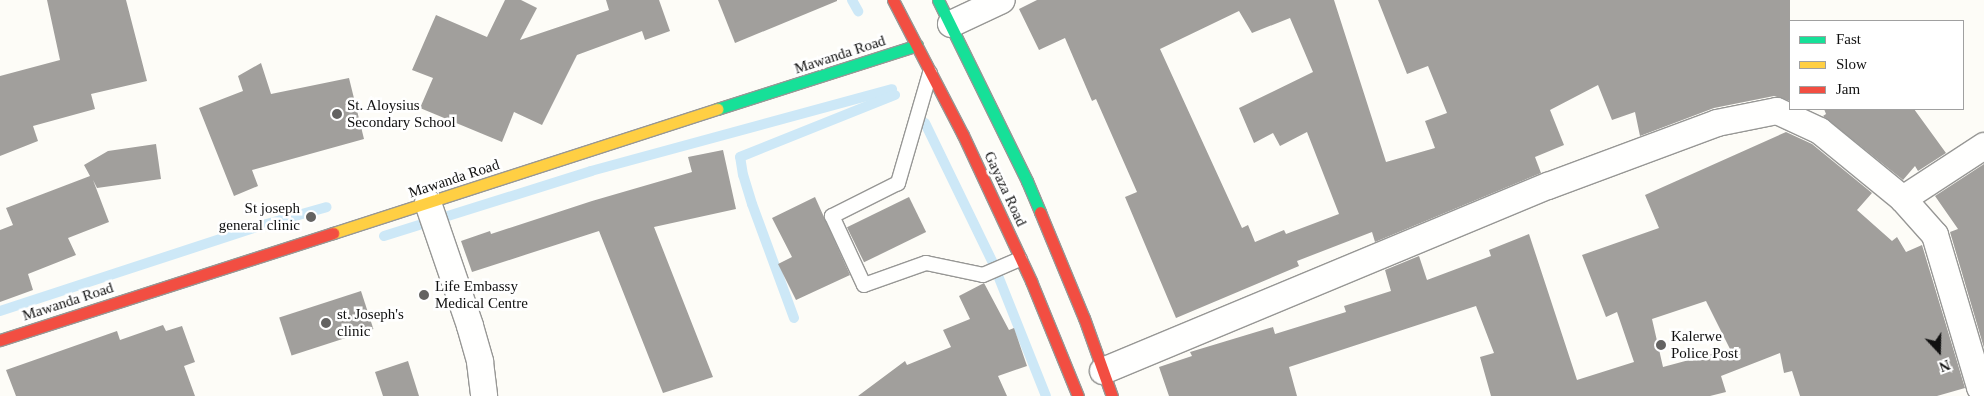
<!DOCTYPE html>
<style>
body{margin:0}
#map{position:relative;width:1984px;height:396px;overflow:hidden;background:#fdfcf7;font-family:Georgia,serif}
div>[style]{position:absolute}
.stream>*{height:10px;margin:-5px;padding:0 5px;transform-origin:5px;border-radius:5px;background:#cde8f7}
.building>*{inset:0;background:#a19f9c;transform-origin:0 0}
.roads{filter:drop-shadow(1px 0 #979795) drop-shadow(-1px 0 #979795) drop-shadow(0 1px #979795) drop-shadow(0 -1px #979795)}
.lane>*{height:14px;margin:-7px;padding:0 7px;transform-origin:7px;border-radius:7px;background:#fffffe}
.street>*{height:26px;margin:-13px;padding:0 13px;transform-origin:13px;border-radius:13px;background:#fffffe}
.fast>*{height:11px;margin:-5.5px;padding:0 5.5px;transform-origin:5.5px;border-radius:5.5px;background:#16e098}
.slow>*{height:11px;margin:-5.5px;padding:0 5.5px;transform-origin:5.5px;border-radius:5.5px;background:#ffcf43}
.jam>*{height:11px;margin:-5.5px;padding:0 5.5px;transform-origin:5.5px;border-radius:5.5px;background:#f24e42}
.dots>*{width:14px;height:14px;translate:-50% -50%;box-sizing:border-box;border:2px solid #fff;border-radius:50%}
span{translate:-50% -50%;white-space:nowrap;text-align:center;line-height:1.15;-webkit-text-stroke:5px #fff;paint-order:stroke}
.street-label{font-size:15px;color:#111}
.poi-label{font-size:15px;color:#111}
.left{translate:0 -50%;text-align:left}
.right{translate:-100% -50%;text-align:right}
.legend{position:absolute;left:1789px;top:20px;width:175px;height:90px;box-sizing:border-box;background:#fff;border:1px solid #a0a0a0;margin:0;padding:6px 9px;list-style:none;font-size:15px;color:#111}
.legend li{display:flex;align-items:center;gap:10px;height:25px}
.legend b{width:25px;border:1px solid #a0a0a0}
.north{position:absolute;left:1914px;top:326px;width:50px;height:50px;-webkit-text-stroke:4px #fff;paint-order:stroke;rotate:159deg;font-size:14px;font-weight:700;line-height:20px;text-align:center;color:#111}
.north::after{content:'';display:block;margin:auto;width:18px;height:22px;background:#111;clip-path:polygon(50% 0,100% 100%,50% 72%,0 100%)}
</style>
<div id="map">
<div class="stream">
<div style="left:852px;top:0;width:13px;rotate:61deg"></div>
<div style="left:925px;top:123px;width:156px;rotate:64.1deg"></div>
<div style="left:993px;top:263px;width:143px;rotate:68.3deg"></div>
<div style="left:384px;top:236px;width:217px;rotate:-17.4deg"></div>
<div style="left:591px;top:171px;width:312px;rotate:-15.2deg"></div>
<div style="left:0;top:311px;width:277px;rotate:-18.1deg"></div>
<div style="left:263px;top:225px;width:66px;rotate:-15.7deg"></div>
<div style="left:794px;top:318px;width:121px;rotate:-110.2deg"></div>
<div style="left:752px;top:204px;width:30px;rotate:-107deg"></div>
<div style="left:743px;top:175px;width:18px;rotate:-99deg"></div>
<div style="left:740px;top:157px;width:167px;rotate:-21.8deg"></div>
</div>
<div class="building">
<div style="clip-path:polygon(47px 0,126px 0,147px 81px,91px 94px,95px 109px,33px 126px,38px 141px,0 156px,0 76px,60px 60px)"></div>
<div style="clip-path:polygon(505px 0,521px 0,537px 8px,520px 40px,609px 10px,606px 0,659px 0,670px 31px,645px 40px,642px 31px,577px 55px,542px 125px,514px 112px,502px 142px,420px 108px,433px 78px,412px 70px,436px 15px,487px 37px)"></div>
<div style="clip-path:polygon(718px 0,837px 0,837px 1px,735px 43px)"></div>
<div style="clip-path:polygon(evenodd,1037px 0,1334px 0,1386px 162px,1435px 148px,1425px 121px,1447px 113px,1428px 66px,1407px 74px,1378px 0,1790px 0,1790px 101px,1774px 96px,1714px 108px,1640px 136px,1635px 112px,1612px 120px,1598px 85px,1550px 110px,1564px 145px,1535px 157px,1541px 173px,1375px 242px,1372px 232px,1297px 261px,1299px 266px,1176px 318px,1125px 197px,1137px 192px,1096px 99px,1092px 101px,1065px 38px,1039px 50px,1019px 9px,1037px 0,1239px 11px,1252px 33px,1290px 18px,1313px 72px,1239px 108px,1254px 143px,1273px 133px,1280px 146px,1307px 132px,1339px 214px,1286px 234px,1284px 230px,1255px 242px,1248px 225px,1242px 228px,1160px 49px,1239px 11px)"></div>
<div style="clip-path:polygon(261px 63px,271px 94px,349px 78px,364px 139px,252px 170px,258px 186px,234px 196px,199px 108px,243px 91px,238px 76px)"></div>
<div style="clip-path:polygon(1824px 109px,1914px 109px,1946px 153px,1918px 171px,1915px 166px,1903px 180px,1823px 116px,1826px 114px)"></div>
<div style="clip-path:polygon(evenodd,1786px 132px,1812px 144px,1872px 193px,1857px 210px,1892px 241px,1897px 237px,1906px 252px,1922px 245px,1965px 388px,1937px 396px,1800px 396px,1792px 371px,1784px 373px,1780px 353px,1721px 376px,1726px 392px,1710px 396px,1491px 396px,1480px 357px,1494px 353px,1476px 306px,1289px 367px,1297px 396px,1169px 396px,1159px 367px,1192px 356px,1190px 352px,1273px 327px,1275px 334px,1346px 312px,1344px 306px,1391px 291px,1385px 270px,1419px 256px,1427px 280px,1491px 256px,1489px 250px,1529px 234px,1577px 380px,1634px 362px,1617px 312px,1606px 317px,1582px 255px,1659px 228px,1645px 195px,1786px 132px,1706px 301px,1730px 349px,1663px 367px,1652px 319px,1706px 301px)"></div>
<div style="clip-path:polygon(156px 144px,161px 179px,97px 188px,93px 180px,109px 222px,68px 238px,76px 255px,28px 274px,33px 290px,0 302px,0 230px,13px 225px,6px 208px,90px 176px,84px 165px,108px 151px)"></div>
<div style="clip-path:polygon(723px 150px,736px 209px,654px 227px,713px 377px,663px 393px,599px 231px,472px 272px,461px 241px,490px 231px,491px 234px,592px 201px,692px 172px,688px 157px)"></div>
<div style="clip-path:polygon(1984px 164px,1984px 348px,1950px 232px,1958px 229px,1935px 196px)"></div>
<div style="clip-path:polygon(815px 197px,850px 275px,796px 300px,778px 264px,792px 257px,772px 218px)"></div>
<div style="left:909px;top:197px;width:39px;height:69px;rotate:64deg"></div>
<div style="clip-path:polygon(984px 283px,1009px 330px,1014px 328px,1027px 366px,998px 376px,1007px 396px,858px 396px,905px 361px,907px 365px,951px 347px,943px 330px,970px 319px,959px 296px)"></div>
<div style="left:361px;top:291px;width:40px;height:86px;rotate:72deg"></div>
<div style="clip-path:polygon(163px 325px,166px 331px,182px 326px,195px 362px,184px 366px,195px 396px,16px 396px,6px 370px,117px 331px,120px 340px)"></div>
<div style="clip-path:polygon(408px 361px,419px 396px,383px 396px,375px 372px)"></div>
</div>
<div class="roads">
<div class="lane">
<div style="left:930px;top:73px;width:115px;rotate:106.2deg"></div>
<div style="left:898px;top:183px;width:74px;rotate:153.4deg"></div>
<div style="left:832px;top:216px;width:76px;rotate:65.1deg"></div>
<div style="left:864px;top:285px;width:66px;rotate:-19.5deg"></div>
<div style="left:926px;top:263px;width:58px;rotate:11.9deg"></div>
<div style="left:983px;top:275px;width:40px;rotate:-23.4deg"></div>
</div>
<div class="street">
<div style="left:951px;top:24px;width:56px;rotate:-25.2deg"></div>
<div style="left:1903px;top:199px;width:97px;rotate:-33.2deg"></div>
<div style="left:428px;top:203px;width:130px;rotate:71.1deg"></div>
<div style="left:470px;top:326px;width:37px;rotate:74deg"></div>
<div style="left:480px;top:362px;width:34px;rotate:83deg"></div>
<div style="left:1103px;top:371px;width:482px;rotate:-22.6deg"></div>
<div style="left:1548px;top:186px;width:180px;rotate:-20.4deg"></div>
<div style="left:1717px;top:123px;width:61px;rotate:-11.3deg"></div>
<div style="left:1777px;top:111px;width:47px;rotate:24.9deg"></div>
<div style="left:1820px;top:131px;width:107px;rotate:39.3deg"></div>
<div style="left:1903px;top:199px;width:48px;rotate:48.4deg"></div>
<div style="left:1935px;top:235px;width:159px;rotate:73.5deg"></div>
<div style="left:1980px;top:387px;width:4px;rotate:27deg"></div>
</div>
<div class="fast">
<div style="left:938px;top:0;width:202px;rotate:63.8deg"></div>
<div style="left:1027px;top:181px;width:34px;rotate:67deg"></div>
<div style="left:717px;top:109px;width:210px;rotate:-17.7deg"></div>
</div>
<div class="slow">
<div style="left:333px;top:233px;width:404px;rotate:-17.9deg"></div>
</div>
<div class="jam">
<div style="left:893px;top:0;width:152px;rotate:62.6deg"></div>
<div style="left:963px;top:135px;width:161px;rotate:65deg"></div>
<div style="left:1031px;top:281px;width:124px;rotate:67.8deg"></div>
<div style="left:1040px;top:212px;width:115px;rotate:67.5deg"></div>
<div style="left:1084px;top:318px;width:83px;rotate:70.3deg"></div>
<div style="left:0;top:340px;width:350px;rotate:-17.8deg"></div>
</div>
</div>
<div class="dots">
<div style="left:337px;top:114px;background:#646362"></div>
<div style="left:311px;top:217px;background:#646362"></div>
<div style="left:424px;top:295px;background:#646362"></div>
<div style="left:326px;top:323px;background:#646362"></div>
<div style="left:1661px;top:345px;background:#646362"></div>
</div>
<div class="street-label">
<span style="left:840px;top:55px;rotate:-18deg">Mawanda Road</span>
<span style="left:454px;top:179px;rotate:-18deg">Mawanda Road</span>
<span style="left:1005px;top:189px;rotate:65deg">Gayaza Road</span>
<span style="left:68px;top:302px;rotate:-18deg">Mawanda Road</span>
</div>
<div class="poi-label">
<span class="left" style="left:347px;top:114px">St. Aloysius<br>Secondary School</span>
<span class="right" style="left:300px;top:217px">St joseph<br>general clinic</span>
<span class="left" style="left:435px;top:295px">Life Embassy<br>Medical Centre</span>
<span class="left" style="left:337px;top:323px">st. Joseph's<br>clinic</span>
<span class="left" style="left:1671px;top:345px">Kalerwe<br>Police Post</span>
</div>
<ul class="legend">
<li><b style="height:6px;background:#16e098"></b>Fast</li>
<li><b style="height:6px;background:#ffcf43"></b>Slow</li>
<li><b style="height:6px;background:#f24e42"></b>Jam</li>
</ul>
<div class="north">N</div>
</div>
